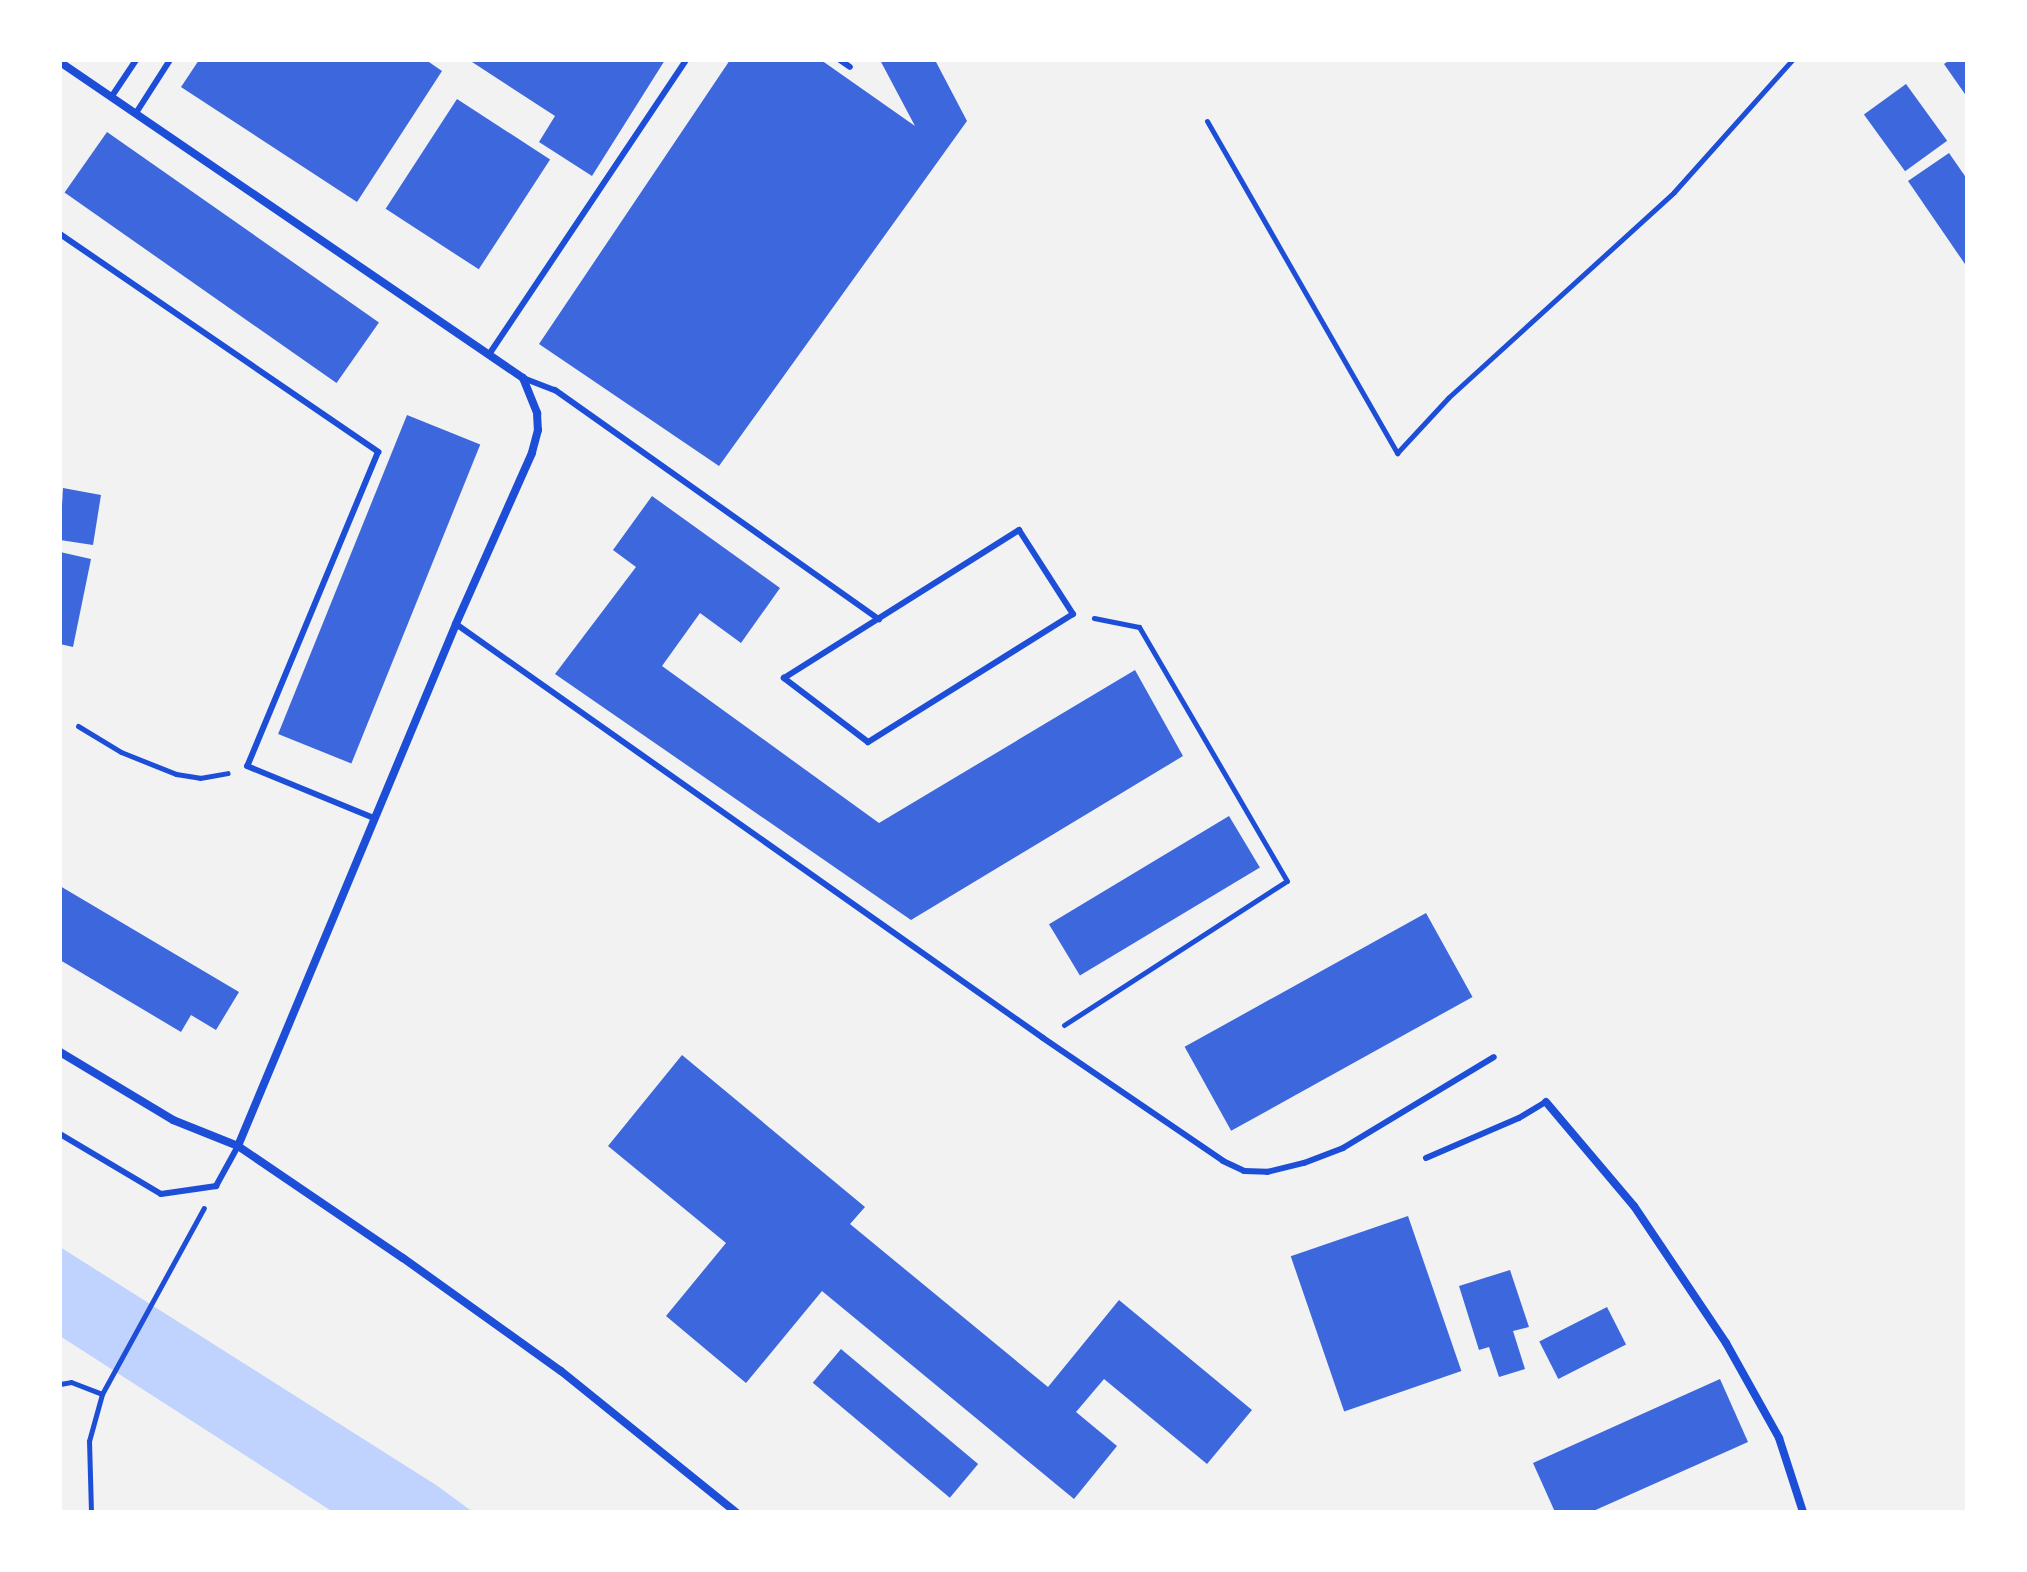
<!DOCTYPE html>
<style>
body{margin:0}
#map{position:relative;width:2027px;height:1572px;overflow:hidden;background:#f2f2f2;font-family:"IBM Plex Sans",sans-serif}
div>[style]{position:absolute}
.water>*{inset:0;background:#bfd3fe}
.building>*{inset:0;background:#3d67dc;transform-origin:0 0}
.path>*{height:5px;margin:-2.5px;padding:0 2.5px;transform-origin:2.5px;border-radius:2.5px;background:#1d4ed8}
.service>*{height:6px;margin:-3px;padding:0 3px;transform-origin:3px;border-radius:3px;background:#1d4ed8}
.minor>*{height:8px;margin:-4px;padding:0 4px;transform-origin:4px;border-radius:4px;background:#1d4ed8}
span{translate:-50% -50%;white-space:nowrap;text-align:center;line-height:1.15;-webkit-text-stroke:6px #fff;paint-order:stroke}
.frame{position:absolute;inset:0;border:62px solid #fff;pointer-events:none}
</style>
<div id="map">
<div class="water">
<div style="clip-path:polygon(60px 1247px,436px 1485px,473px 1512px,333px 1512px,60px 1336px)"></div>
</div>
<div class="building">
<div style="clip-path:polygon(199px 60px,426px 60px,442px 71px,357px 202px,181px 87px)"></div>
<div style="clip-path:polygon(469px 60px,665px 60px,592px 176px,539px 142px,555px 116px)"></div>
<div style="clip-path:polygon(730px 60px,821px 60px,915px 126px,880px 60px,935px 60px,967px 121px,719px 466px,539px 344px)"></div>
<div style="clip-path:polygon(1950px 60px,1967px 60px,1967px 97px,1944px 64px)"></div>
<div style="left:1906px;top:84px;width:70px;height:52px;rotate:54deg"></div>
<div style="left:457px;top:99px;width:111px;height:131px;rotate:33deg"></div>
<div style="left:107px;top:132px;width:332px;height:74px;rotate:35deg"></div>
<div style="clip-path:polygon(1949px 153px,1967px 179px,1967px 267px,1908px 181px)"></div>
<div style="left:407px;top:415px;width:79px;height:344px;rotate:22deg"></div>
<div style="clip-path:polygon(63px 488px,101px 495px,93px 545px,60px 540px)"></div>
<div style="clip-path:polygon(652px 496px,780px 588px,741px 643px,700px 613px,662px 666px,879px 823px,1135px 670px,1183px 756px,911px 920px,555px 674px,636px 567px,613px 550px)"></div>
<div style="clip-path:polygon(60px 552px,91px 559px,73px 647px,60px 644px)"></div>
<div style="left:1229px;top:816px;width:60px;height:210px;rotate:59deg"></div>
<div style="clip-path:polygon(60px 886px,239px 992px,216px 1030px,191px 1015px,181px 1032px,60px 960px)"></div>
<div style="left:1426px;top:913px;width:96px;height:276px;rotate:61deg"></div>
<div style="clip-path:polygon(682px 1055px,865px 1207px,850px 1224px,1048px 1387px,1119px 1300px,1252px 1410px,1207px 1464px,1104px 1379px,1076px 1412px,1117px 1446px,1074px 1499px,822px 1291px,746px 1383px,666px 1316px,726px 1243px,608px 1146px)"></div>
<div style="left:1408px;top:1216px;width:164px;height:124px;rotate:71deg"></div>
<div style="clip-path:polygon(1510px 1270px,1529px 1327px,1513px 1331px,1525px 1369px,1499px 1377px,1489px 1347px,1479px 1350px,1459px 1286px)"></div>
<div style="left:1607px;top:1307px;width:42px;height:76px;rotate:63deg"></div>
<div style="left:841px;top:1349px;width:179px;height:44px;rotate:40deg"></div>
<div style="clip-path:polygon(1720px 1379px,1748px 1442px,1591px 1512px,1555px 1512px,1533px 1463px)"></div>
</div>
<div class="path">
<div style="left:1207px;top:121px;width:383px;rotate:60.2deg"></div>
<div style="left:1397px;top:453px;width:76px;rotate:-47.1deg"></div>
<div style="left:1449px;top:397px;width:304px;rotate:-42.3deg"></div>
<div style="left:1674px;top:192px;width:177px;rotate:-48.2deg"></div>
<div style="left:78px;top:726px;width:50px;rotate:31.2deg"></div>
<div style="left:121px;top:752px;width:59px;rotate:21.8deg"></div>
<div style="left:176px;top:774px;width:24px;rotate:9deg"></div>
<div style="left:200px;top:778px;width:28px;rotate:-10deg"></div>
<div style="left:1064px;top:1025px;width:265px;rotate:-32.9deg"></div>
<div style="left:1287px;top:881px;width:294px;rotate:-120.2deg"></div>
<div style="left:1139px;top:627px;width:46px;rotate:-168.7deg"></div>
<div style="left:60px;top:1384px;width:11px;rotate:-10deg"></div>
<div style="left:71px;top:1382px;width:33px;rotate:21deg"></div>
<div style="left:91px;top:1512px;width:71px;rotate:-91.6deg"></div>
<div style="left:89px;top:1441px;width:49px;rotate:-74.5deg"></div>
<div style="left:102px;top:1394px;width:212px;rotate:-61.3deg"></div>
</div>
<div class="service">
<div style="left:840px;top:60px;width:12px;rotate:35deg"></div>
<div style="left:112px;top:96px;width:43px;rotate:-56.3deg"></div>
<div style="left:136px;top:113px;width:63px;rotate:-57.3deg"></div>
<div style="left:60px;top:234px;width:386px;rotate:34.4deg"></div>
<div style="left:378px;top:452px;width:340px;rotate:112.6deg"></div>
<div style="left:247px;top:766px;width:137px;rotate:22.3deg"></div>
<div style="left:490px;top:353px;width:353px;rotate:-56.2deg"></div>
<div style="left:523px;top:378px;width:34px;rotate:21deg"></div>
<div style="left:555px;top:390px;width:397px;rotate:35.3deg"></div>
<div style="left:1019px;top:530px;width:100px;rotate:57.3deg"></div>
<div style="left:1073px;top:614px;width:242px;rotate:148deg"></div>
<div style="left:868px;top:742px;width:106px;rotate:-142.7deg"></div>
<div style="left:784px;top:678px;width:278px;rotate:-32.2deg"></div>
<div style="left:456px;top:624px;width:718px;rotate:35.19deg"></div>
<div style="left:1043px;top:1038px;width:218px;rotate:34.3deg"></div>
<div style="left:1223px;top:1161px;width:23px;rotate:25deg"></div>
<div style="left:1244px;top:1171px;width:23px;rotate:2deg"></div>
<div style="left:1267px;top:1172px;width:38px;rotate:-14deg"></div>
<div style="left:1304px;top:1163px;width:42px;rotate:-21deg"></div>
<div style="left:1343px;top:1148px;width:176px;rotate:-31.1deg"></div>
<div style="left:60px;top:1134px;width:117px;rotate:30.7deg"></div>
<div style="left:161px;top:1194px;width:56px;rotate:-8.3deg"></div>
<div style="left:216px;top:1186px;width:46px;rotate:-61.2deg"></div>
<div style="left:1426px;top:1158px;width:101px;rotate:-23.3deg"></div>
<div style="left:1519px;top:1118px;width:31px;rotate:-31deg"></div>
</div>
<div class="minor">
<div style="left:60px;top:62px;width:561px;rotate:34.31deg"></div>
<div style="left:523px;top:378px;width:38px;rotate:68deg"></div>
<div style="left:537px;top:413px;width:17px;rotate:87deg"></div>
<div style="left:538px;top:430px;width:24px;rotate:105deg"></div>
<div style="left:532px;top:453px;width:187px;rotate:114deg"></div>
<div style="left:456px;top:624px;width:566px;rotate:112.67deg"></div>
<div style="left:60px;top:1052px;width:132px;rotate:31deg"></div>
<div style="left:173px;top:1120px;width:70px;rotate:21.8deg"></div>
<div style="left:238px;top:1146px;width:199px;rotate:34.2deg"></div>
<div style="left:403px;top:1258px;width:194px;rotate:35.6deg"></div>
<div style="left:561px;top:1371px;width:225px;rotate:38.9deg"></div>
<div style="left:1546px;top:1102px;width:136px;rotate:49.8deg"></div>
<div style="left:1634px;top:1206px;width:165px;rotate:56.1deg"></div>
<div style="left:1726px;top:1343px;width:109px;rotate:60.8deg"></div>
<div style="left:1779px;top:1438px;width:78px;rotate:72deg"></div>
</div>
<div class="frame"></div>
</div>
